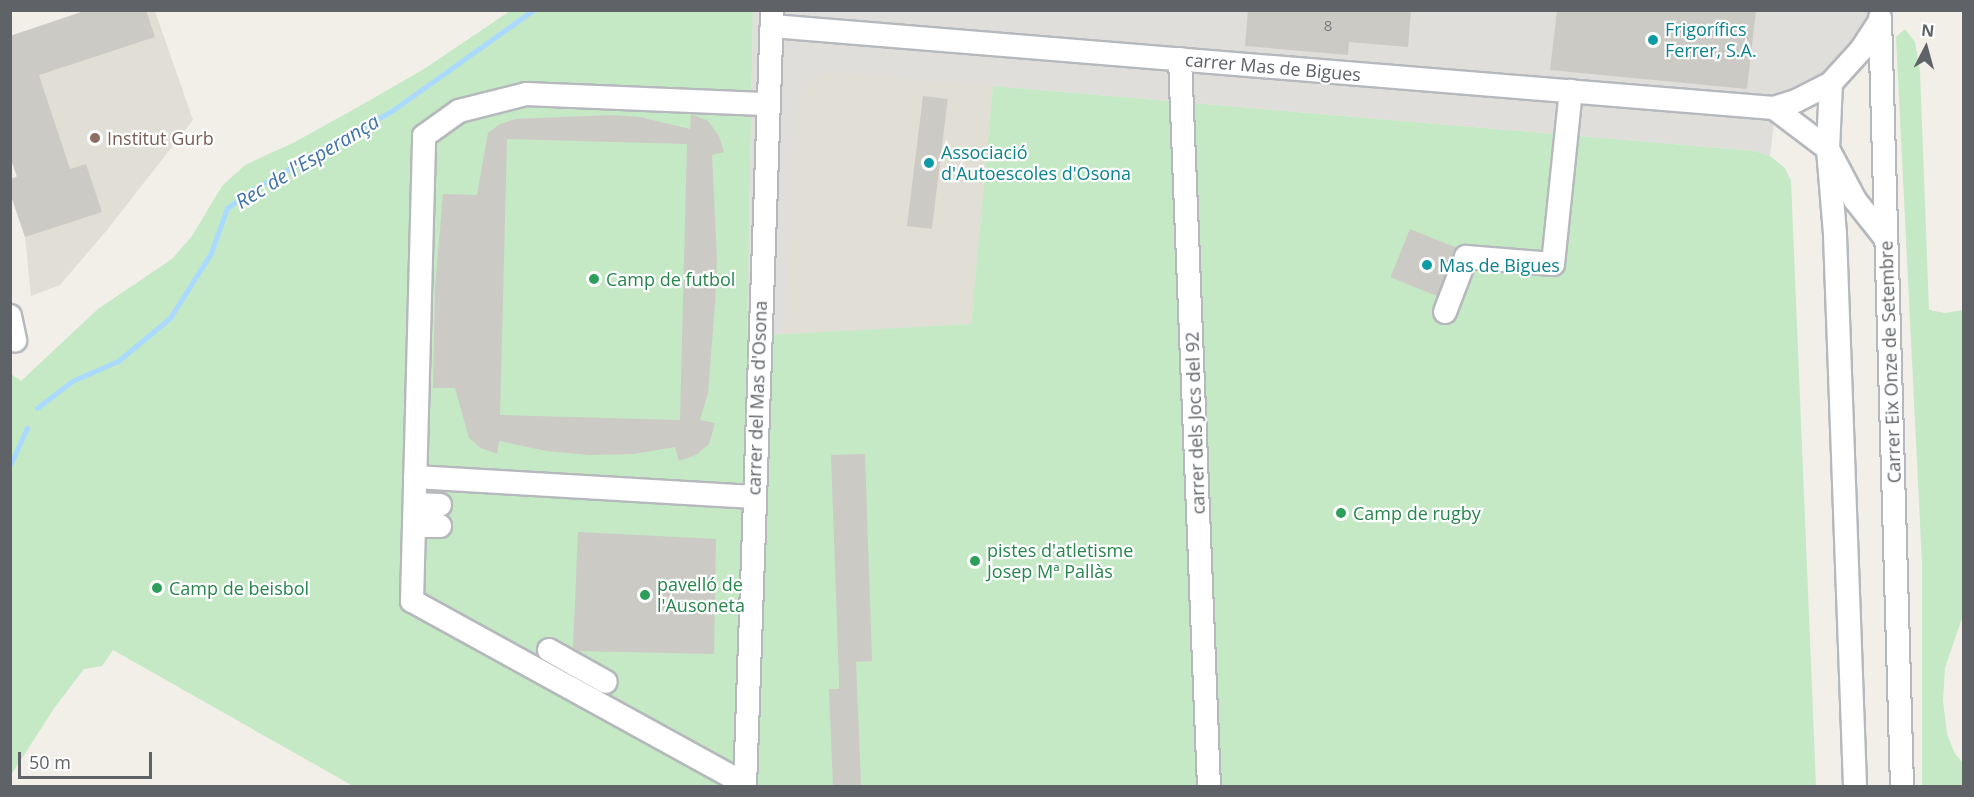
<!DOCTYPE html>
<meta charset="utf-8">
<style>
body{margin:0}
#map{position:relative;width:1974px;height:797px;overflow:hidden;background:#f1efe8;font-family:"Open Sans",sans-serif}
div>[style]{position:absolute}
.industrial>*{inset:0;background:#e0deda}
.education>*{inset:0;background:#e1ded6}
.green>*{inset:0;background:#c5e8c5}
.stream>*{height:5px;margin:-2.5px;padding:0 2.5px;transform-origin:2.5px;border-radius:2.5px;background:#aadaff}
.building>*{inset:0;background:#cccac5;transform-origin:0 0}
.roads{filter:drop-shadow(2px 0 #b5b8bc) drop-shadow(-2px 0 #b5b8bc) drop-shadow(0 2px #b5b8bc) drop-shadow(0 -2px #b5b8bc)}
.minor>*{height:22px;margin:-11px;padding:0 11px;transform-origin:11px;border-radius:11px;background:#fff}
.dots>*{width:16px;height:16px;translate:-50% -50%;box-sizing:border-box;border:3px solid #fff;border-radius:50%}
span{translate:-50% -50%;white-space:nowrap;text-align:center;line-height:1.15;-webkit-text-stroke:4.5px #fff;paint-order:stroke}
.number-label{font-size:15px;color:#7a7d7f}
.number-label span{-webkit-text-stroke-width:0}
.culture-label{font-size:18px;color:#0d838f}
.left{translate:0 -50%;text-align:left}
.street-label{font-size:18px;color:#5f6368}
.education-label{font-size:18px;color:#785e54}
.leisure-label{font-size:18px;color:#27864d}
.water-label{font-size:20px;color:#4174aa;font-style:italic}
.frame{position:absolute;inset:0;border:12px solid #5f6368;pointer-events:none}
.north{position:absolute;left:1896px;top:18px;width:60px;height:60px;-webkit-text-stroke:4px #fff;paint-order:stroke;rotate:6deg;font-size:16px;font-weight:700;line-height:24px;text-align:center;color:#5f6368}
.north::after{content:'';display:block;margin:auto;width:21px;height:27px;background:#5f6368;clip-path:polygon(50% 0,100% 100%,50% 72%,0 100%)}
.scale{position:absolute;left:18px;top:752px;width:134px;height:27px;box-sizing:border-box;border:3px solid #5f6368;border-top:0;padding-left:8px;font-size:18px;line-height:21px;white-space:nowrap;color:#5f6368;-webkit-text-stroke:4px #fff;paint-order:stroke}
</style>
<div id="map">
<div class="industrial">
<div style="clip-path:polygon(753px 11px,1873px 11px,1873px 18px,1834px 69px,1812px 84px,1777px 97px,1770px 156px,1754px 151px,993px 86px,971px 324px,747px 336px)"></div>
</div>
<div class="education">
<div style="clip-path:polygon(87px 11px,155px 11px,193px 120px,107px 230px,60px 285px,31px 296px,25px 237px,11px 193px,11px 179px,17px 176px,10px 156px,10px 36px)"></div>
<div style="clip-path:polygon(827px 72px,993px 86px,971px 324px,784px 334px,797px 98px,813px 78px)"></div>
</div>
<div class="green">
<div style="clip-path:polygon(510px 11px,753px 11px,747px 336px,971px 324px,993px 86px,1754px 151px,1770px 156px,1785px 168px,1791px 181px,1816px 786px,353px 786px,113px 650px,102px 666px,84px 669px,55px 707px,11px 775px,10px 370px,11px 374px,21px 381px,98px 309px,172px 259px,192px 236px,222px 186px,245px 165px,295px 142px,365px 103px,424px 69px)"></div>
<div style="clip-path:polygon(1905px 29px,1915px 42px,1920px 72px,1929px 310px,1945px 313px,1963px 310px,1963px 615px,1945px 668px,1943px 701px,1947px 734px,1955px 754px,1963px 763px,1963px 786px,1922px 786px,1922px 563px,1896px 37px)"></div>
</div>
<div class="stream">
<div style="left:37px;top:408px;width:44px;rotate:-37.6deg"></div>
<div style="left:72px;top:381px;width:50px;rotate:-23.5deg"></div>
<div style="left:118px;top:361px;width:67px;rotate:-39.6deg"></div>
<div style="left:170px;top:318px;width:77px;rotate:-57.8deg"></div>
<div style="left:211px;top:253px;width:48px;rotate:-70.4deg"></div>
<div style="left:227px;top:208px;width:29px;rotate:-36deg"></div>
<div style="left:250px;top:191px;width:164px;rotate:-29.5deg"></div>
<div style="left:393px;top:110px;width:172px;rotate:-35.5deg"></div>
<div style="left:10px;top:465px;width:41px;rotate:-65.3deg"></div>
</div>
<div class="building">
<div style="clip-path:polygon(87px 10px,146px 10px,155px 37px,39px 75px,70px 169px,86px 164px,102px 212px,25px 237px,10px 193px,10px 179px,17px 177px,10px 156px,10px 36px)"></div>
<div style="clip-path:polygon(1248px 10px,1411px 10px,1408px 47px,1349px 42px,1348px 55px,1245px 46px)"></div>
<div style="clip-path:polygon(1557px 10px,1756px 10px,1747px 89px,1550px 70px)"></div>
<div style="left:923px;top:96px;width:25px;height:131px;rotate:7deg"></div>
<div style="clip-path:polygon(evenodd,691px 114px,708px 121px,719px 136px,724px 152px,712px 155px,717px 259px,715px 304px,708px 393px,700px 420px,715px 423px,709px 444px,696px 455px,679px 461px,675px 447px,633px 454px,589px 455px,547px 451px,499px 441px,497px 454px,481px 448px,469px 438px,455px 388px,433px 388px,435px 288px,443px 194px,477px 195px,488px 133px,500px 124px,516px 119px,611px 115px,640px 117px,690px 129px,691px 114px,507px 139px,687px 144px,680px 420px,500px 415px,507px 139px)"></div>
<div style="left:1410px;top:229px;width:50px;height:52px;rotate:22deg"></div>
<div style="clip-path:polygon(865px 454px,872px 661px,856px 662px,861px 786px,833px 786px,829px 689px,839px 689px,839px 679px,831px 455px)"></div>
<div style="clip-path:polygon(578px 532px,716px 539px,714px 654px,578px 651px,573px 648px)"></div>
</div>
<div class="roads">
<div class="minor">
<div style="left:1880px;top:18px;width:768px;rotate:88.36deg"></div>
<div style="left:772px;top:26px;width:1005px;rotate:4.68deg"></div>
<div style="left:1774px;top:108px;width:23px;rotate:-18deg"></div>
<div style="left:1796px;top:101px;width:39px;rotate:-27deg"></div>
<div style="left:1831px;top:83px;width:45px;rotate:-47.7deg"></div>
<div style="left:1861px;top:50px;width:35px;rotate:-57deg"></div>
<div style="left:1180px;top:59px;width:728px;rotate:87.72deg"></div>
<div style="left:1831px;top:83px;width:66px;rotate:92.6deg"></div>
<div style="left:1828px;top:149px;width:86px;rotate:85.3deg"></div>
<div style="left:1835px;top:235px;width:551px;rotate:87.92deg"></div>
<div style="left:1774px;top:108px;width:68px;rotate:37.2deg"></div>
<div style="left:1828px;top:149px;width:58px;rotate:62.1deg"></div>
<div style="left:1855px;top:200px;width:50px;rotate:51.5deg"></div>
<div style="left:1445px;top:312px;width:59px;rotate:-69.1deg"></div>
<div style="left:1466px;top:257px;width:87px;rotate:4.6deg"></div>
<div style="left:1553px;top:264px;width:174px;rotate:-84.1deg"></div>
<div style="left:10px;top:316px;width:25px;rotate:78deg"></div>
<div style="left:415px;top:477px;width:339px;rotate:3.4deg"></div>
<div style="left:415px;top:504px;width:25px;rotate:2deg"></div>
<div style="left:414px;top:526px;width:26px"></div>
<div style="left:549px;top:650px;width:65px;rotate:29.3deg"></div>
<div style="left:745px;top:784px;width:380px;rotate:-151.2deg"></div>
<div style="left:412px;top:601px;width:465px;rotate:-88.5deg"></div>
<div style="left:424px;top:136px;width:43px;rotate:-35.5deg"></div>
<div style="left:459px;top:111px;width:69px;rotate:-14.2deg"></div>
<div style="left:526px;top:94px;width:243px;rotate:2.4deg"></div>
<div style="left:745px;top:786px;width:774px;rotate:-88deg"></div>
</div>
</div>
<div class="dots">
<div style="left:1653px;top:40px;background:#0f9aa8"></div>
<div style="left:95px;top:138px;background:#8d6e63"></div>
<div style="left:929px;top:163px;background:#0f9aa8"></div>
<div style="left:1427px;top:265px;background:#0f9aa8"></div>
<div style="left:594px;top:279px;background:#2e9e5b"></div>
<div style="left:1341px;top:513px;background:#2e9e5b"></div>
<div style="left:975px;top:561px;background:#2e9e5b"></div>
<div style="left:157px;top:588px;background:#2e9e5b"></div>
<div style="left:645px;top:595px;background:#2e9e5b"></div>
</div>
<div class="number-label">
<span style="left:1328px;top:26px">8</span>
</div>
<div class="culture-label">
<span class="left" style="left:1665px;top:40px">Frigorífics<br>Ferrer, S.A.</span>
<span class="left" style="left:941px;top:163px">Associació<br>d'Autoescoles d'Osona</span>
<span class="left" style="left:1439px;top:265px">Mas de Bigues</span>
</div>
<div class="street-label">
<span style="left:1273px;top:67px;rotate:5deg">carrer Mas de Bigues</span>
<span style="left:1890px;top:362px;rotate:-92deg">Carrer Eix Onze de Setembre</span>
<span style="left:757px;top:398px;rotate:-88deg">carrer del Mas d'Osona</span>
<span style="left:1195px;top:423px;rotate:-92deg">carrer dels Jocs del 92</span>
</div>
<div class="education-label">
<span class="left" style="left:107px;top:138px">Institut Gurb</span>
</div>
<div class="leisure-label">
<span class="left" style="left:606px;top:279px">Camp de futbol</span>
<span class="left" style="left:1353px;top:513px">Camp de rugby</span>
<span class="left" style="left:987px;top:561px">pistes d'atletisme<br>Josep Mª Pallàs</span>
<span class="left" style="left:657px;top:595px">pavelló de<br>l'Ausoneta</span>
<span class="left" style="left:169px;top:588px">Camp de beisbol</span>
</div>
<div class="water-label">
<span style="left:307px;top:161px;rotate:-31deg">Rec de l'Esperança</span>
</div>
<div class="frame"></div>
<div class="north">N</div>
<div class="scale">50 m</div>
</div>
